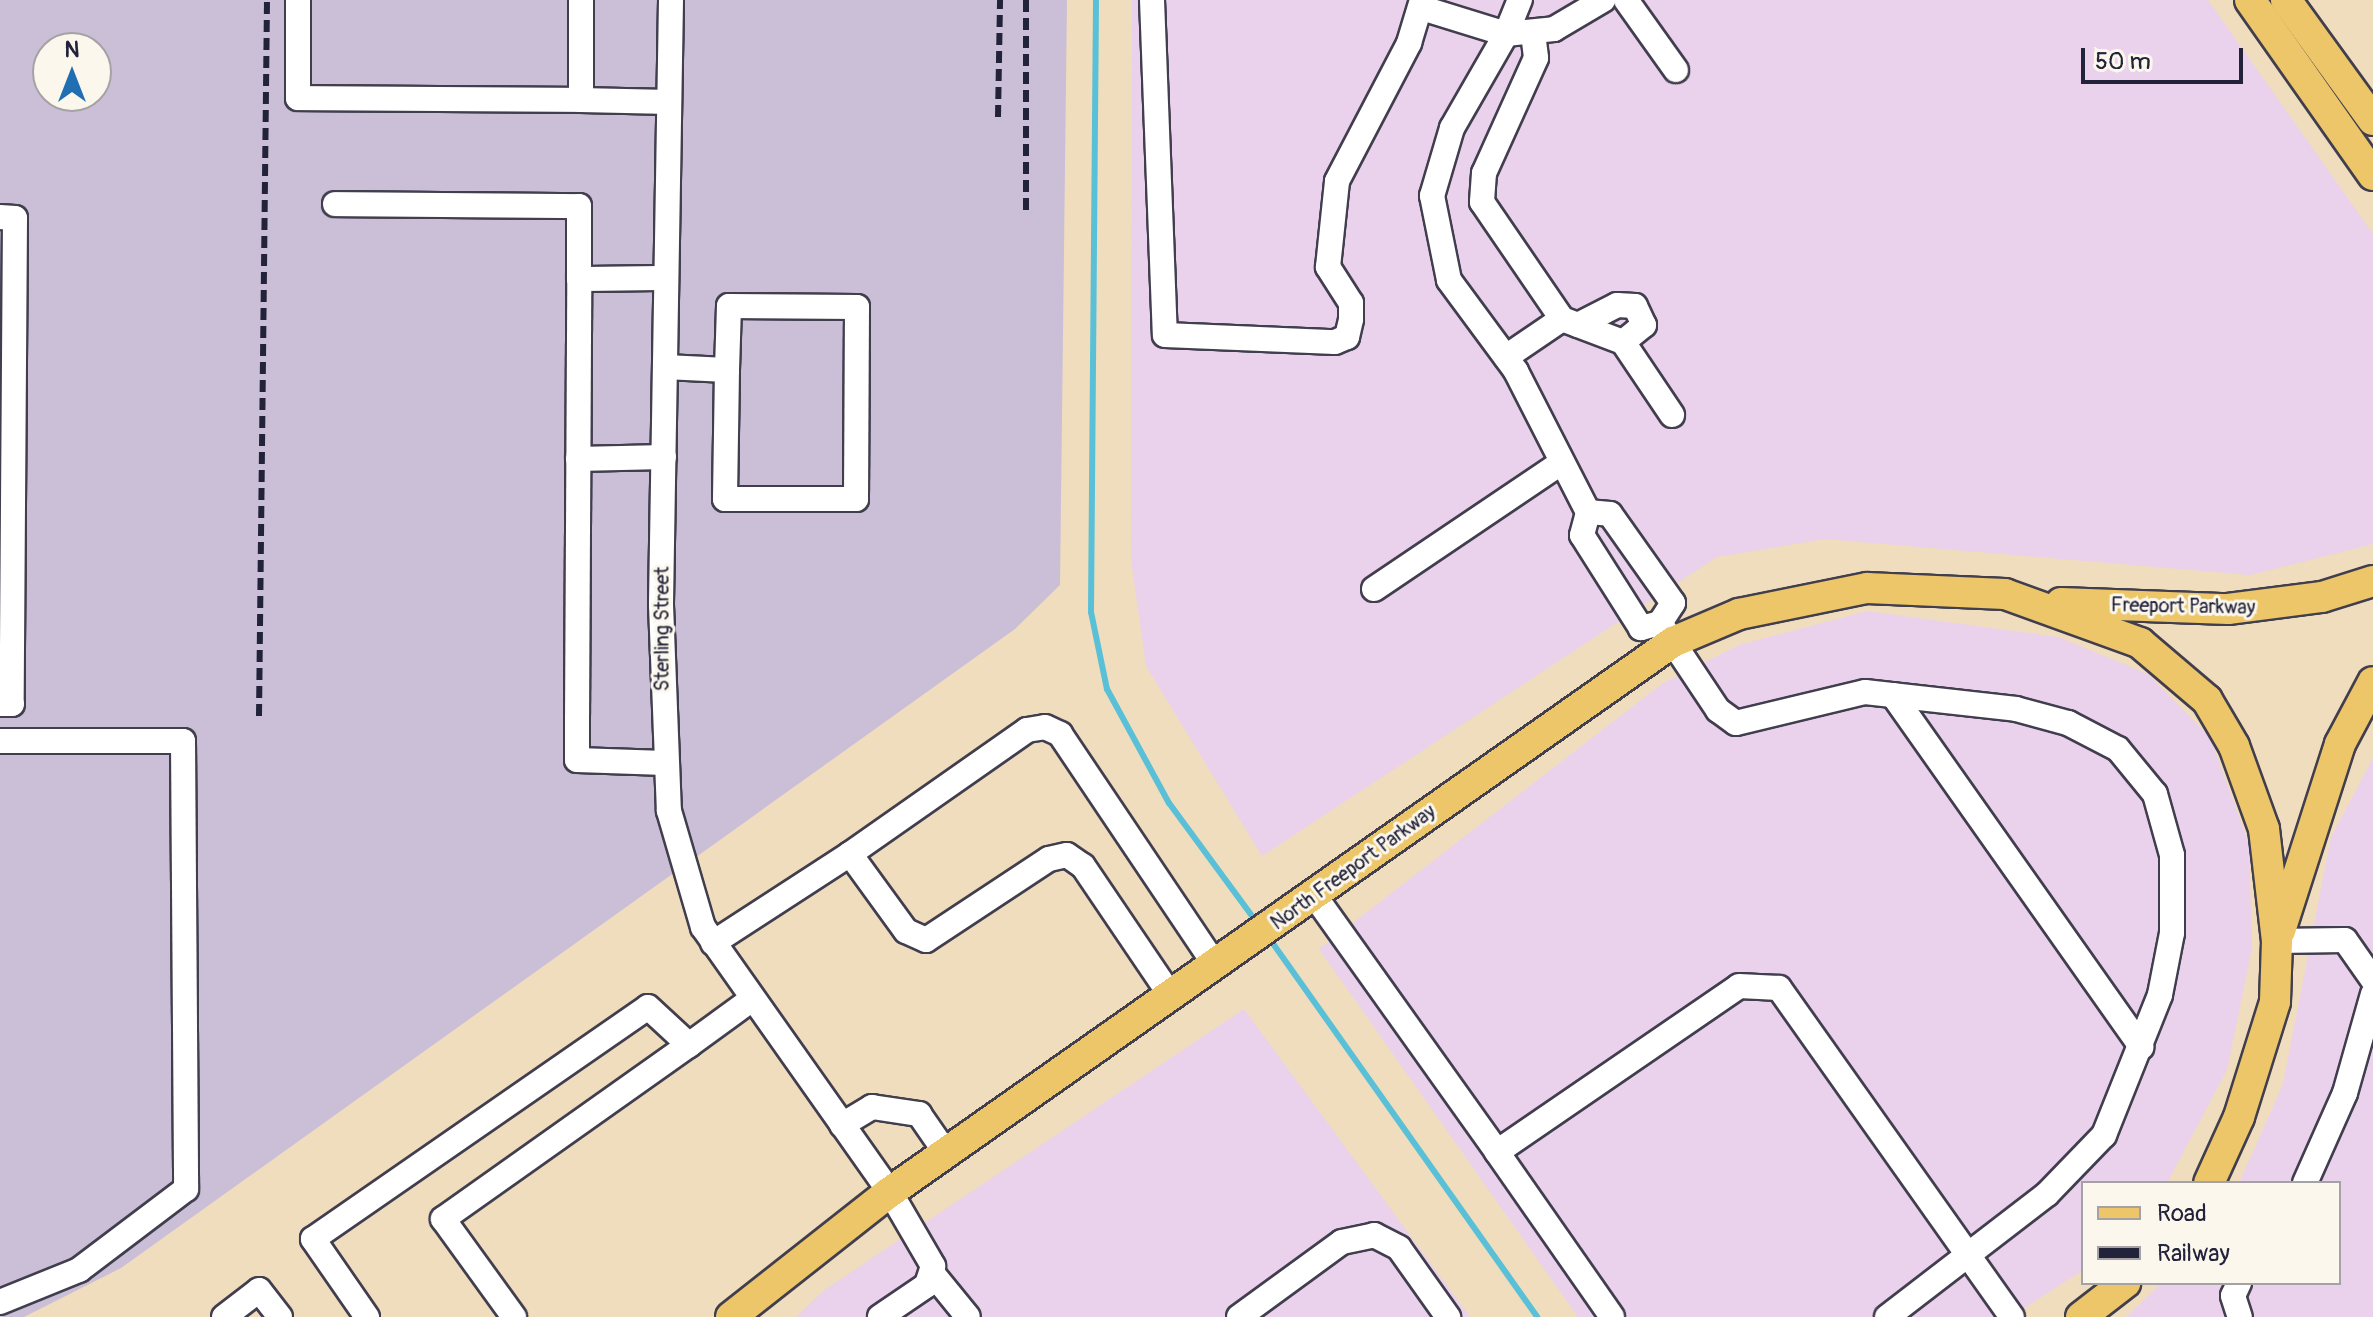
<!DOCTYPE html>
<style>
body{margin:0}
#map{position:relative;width:2373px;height:1317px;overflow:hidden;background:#f0ddbd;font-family:Pangolin,sans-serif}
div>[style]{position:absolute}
.built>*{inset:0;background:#ead1ec}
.industrial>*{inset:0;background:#cabfd6}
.stream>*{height:6px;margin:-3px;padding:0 3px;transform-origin:3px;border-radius:3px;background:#59c0d7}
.roads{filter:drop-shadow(2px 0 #413e4e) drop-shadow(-2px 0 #413e4e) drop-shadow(0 2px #413e4e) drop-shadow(0 -2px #413e4e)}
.minor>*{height:24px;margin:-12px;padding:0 12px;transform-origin:12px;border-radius:12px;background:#fff}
.major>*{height:30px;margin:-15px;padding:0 15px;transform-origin:15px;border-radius:15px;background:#ecc669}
.rail>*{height:6px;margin-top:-3px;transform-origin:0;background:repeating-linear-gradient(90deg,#22223b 0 12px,transparent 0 18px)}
span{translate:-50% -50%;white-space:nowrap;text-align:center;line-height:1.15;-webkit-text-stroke:6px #fbf7ec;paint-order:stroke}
.street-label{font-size:20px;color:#22223b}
.legend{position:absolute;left:2081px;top:1181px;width:260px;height:104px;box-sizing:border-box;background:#fbf7ec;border:2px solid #a4a2a5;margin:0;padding:10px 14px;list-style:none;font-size:24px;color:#22223b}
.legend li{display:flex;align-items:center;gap:16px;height:40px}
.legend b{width:40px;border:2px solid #a4a2a5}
.north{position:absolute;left:32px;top:32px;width:80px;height:80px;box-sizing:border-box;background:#fbf7ec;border:2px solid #a4a2a5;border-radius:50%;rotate:0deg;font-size:22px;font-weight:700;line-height:32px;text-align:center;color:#22223b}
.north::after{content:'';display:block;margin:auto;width:28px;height:36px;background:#1f6fb2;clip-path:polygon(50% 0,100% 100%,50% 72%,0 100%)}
.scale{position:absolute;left:2081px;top:48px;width:162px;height:36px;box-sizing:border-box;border:4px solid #22223b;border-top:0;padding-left:10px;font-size:24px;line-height:28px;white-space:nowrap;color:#22223b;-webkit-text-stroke:6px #fbf7ec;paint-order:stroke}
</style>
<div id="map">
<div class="built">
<div style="clip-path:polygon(1132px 0,2208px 0,2373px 234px,2373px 544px,2250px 575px,1825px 539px,1717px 557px,1262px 856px,1146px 666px,1131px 560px)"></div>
<div style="clip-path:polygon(1867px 611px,2058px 637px,2148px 674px,2210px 737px,2249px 844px,2252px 948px,2227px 1070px,2167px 1183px,2083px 1183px,2083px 1270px,2011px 1317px,1578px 1317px,1319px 949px,1663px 683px,1739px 645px)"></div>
<div style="clip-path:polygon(2373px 758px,2373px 1317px,2126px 1317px,2161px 1283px,2339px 1283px,2339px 1183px,2239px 1183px,2283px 1084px,2331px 837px)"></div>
<div style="clip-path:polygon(1244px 1009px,1470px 1317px,796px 1317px,823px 1291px)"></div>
</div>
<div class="industrial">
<div style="clip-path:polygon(evenodd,0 0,1067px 0,1060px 585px,1015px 629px,121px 1268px,24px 1317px,0 1317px,0 0,48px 48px,96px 48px,96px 96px,48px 96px,48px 48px)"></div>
</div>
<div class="stream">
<div style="left:1096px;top:0;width:612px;rotate:90.47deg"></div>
<div style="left:1091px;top:612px;width:79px;rotate:78.3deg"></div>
<div style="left:1107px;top:689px;width:130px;rotate:61.5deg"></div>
<div style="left:1169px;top:803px;width:149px;rotate:53.7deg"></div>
<div style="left:1269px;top:938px;width:464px;rotate:54.7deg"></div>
</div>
<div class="roads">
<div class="minor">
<div style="left:298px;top:0;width:98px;rotate:90deg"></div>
<div style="left:298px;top:98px;width:283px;rotate:0.4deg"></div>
<div style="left:581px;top:100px;width:100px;rotate:-90deg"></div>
<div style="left:671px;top:0;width:605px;rotate:90.95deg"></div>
<div style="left:661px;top:605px;width:206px;rotate:87.8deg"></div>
<div style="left:669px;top:811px;width:121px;rotate:73.7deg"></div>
<div style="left:703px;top:927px;width:324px;rotate:54.8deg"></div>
<div style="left:890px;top:1192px;width:86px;rotate:59.8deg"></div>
<div style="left:933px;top:1266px;width:20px;rotate:108deg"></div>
<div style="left:927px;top:1285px;width:57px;rotate:145.8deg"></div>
<div style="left:1152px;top:0;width:335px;rotate:87.8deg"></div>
<div style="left:1165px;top:335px;width:170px;rotate:2.4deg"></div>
<div style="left:1335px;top:342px;width:13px;rotate:-23deg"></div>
<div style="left:1347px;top:337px;width:18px;rotate:-77deg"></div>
<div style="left:1351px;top:319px;width:16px;rotate:-90deg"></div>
<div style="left:1351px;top:303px;width:43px;rotate:-122.6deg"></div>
<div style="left:1328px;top:267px;width:86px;rotate:-84deg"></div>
<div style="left:1337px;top:181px;width:156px;rotate:-62.4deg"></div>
<div style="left:1409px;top:43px;width:45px;rotate:-73.2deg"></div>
<div style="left:1626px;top:0;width:86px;rotate:54.5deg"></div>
<div style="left:1422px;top:8px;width:88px;rotate:17.2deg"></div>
<div style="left:1506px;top:34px;width:37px;rotate:-68deg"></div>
<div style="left:1533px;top:33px;width:25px;rotate:83deg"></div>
<div style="left:1536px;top:58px;width:126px;rotate:114.3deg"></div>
<div style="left:1484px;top:173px;width:29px;rotate:94deg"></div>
<div style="left:1482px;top:202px;width:142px;rotate:55.6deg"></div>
<div style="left:1562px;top:319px;width:65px;rotate:20.7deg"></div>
<div style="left:1623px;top:342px;width:88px;rotate:56.1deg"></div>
<div style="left:581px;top:100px;width:88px;rotate:1.3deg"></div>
<div style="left:335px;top:204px;width:244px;rotate:0.5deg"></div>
<div style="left:579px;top:206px;width:73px;rotate:90deg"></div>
<div style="left:0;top:217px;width:15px;rotate:4deg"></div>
<div style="left:15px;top:218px;width:486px;rotate:90.4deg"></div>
<div style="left:12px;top:704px;width:12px;rotate:180deg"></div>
<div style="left:1578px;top:325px;width:44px;rotate:-27.1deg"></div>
<div style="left:1617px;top:305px;width:18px;rotate:3deg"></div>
<div style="left:1635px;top:306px;width:21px;rotate:65deg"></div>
<div style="left:1644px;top:325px;width:27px;rotate:141deg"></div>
<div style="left:1506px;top:357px;width:68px;rotate:-34.2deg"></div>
<div style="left:665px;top:367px;width:62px;rotate:2.8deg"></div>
<div style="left:727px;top:370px;width:129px;rotate:90.9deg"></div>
<div style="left:725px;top:499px;width:131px"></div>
<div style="left:856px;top:499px;width:192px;rotate:-89.7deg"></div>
<div style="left:857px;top:307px;width:128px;rotate:-179.6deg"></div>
<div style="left:729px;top:306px;width:64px;rotate:91.8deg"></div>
<div style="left:578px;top:459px;width:86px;rotate:-1.3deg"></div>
<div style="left:1588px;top:512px;width:22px;rotate:5deg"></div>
<div style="left:1610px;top:514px;width:109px;rotate:54.7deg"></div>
<div style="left:1673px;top:603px;width:24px;rotate:123deg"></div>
<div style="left:1660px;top:623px;width:20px;rotate:165deg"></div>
<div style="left:1641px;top:628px;width:110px;rotate:-122.4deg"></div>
<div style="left:1582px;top:535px;width:24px;rotate:-75deg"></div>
<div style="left:1588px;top:512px;width:158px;rotate:-117.1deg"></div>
<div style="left:1516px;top:371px;width:113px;rotate:-126.4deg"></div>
<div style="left:1449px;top:280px;width:86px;rotate:-101.4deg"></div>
<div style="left:1432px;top:196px;width:71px;rotate:-73.6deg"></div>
<div style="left:1452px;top:128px;width:108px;rotate:-60.1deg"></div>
<div style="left:1506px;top:34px;width:48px;rotate:-5.9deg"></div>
<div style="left:1554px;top:29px;width:57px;rotate:-30.6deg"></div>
<div style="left:1374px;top:589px;width:222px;rotate:-34deg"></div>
<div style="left:1660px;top:623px;width:105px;rotate:56.3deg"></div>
<div style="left:1718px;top:710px;width:22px;rotate:36deg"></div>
<div style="left:1736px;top:723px;width:133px;rotate:-13.5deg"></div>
<div style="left:1865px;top:692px;width:152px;rotate:6.4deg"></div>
<div style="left:2016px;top:709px;width:54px;rotate:15.1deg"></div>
<div style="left:2068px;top:723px;width:56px;rotate:27.5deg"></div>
<div style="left:2118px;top:749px;width:58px;rotate:50.6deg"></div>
<div style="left:2155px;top:794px;width:63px;rotate:74.4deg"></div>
<div style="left:2172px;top:855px;width:78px;rotate:90deg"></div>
<div style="left:2172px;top:933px;width:63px;rotate:101deg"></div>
<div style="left:2160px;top:995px;width:151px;rotate:111.8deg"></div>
<div style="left:2104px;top:1135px;width:82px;rotate:134deg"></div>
<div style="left:2047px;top:1194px;width:202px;rotate:142.4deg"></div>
<div style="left:1893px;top:695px;width:431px;rotate:54.8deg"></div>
<div style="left:0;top:741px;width:183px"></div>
<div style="left:183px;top:741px;width:448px;rotate:89.6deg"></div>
<div style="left:186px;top:1189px;width:134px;rotate:142.9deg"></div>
<div style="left:79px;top:1270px;width:85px;rotate:157.9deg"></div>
<div style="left:665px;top:763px;width:88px;rotate:-178deg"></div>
<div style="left:577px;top:760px;width:40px;rotate:-90deg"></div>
<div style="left:577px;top:720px;width:441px;rotate:-89.7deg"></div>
<div style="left:579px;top:279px;width:87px;rotate:-0.7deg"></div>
<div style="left:850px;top:854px;width:216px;rotate:-35deg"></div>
<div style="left:1027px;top:730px;width:18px;rotate:-9deg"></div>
<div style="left:1045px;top:727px;width:17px;rotate:25deg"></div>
<div style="left:1060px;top:734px;width:278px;rotate:56.1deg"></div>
<div style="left:1314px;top:895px;width:315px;rotate:54.5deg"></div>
<div style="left:1497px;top:1152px;width:293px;rotate:-34.4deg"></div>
<div style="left:1739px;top:986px;width:40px;rotate:2.9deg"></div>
<div style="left:1779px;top:988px;width:403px;rotate:54.7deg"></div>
<div style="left:2277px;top:941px;width:68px;rotate:-0.8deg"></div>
<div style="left:2345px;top:940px;width:49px;rotate:55deg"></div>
<div style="left:713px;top:943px;width:163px;rotate:-33deg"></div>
<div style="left:850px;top:854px;width:95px;rotate:54deg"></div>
<div style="left:906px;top:931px;width:22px;rotate:24deg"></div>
<div style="left:926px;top:940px;width:147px;rotate:-33.4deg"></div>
<div style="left:1049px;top:859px;width:18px;rotate:-13deg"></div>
<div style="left:1067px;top:855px;width:19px;rotate:35deg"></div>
<div style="left:1083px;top:866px;width:157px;rotate:55.9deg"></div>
<div style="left:842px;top:1125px;width:35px;rotate:-31deg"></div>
<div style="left:872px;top:1107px;width:48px;rotate:8.5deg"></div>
<div style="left:919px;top:1114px;width:47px;rotate:55.3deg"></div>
<div style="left:1497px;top:1152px;width:201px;rotate:55.1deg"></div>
<div style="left:2305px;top:1183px;width:98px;rotate:-66deg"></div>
<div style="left:2345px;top:1093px;width:103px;rotate:-74.2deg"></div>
<div style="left:933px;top:1274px;width:55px;rotate:50.9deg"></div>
<div style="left:2239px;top:1283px;width:14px;rotate:115deg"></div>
<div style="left:2233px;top:1296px;width:22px;rotate:72deg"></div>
<div style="left:224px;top:1317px;width:44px;rotate:-37.6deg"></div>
<div style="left:259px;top:1290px;width:34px;rotate:52deg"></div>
<div style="left:367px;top:1317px;width:95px;rotate:-124.7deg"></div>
<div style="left:313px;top:1239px;width:407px;rotate:-34.7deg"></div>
<div style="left:648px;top:1007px;width:56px;rotate:42.8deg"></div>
<div style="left:689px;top:1045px;width:78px;rotate:-36.1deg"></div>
<div style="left:514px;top:1317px;width:121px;rotate:-125.9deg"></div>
<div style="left:443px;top:1219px;width:301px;rotate:-35.3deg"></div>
<div style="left:1239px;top:1317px;width:127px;rotate:-36.1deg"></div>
<div style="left:1342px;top:1242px;width:33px;rotate:-12deg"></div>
<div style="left:1374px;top:1235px;width:28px;rotate:27deg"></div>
<div style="left:1399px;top:1248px;width:85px;rotate:54.6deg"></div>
</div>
<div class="major">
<div style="left:2250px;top:0;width:214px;rotate:54.9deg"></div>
<div style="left:2286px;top:0;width:148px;rotate:54.1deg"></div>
<div style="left:2061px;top:603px;width:167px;rotate:2.1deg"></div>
<div style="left:2228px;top:609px;width:95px;rotate:-7.3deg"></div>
<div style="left:2322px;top:597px;width:53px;rotate:-17.4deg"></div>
<div style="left:2280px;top:931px;width:196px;rotate:-72.2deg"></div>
<div style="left:2340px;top:744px;width:70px;rotate:-62deg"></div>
<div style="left:731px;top:1317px;width:202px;rotate:-38.2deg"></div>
<div style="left:890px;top:1192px;width:957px;rotate:-35.09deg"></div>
<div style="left:1673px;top:642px;width:72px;rotate:-23deg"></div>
<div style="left:1739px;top:614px;width:131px;rotate:-11.5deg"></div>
<div style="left:1867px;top:588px;width:138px;rotate:2.5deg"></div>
<div style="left:2005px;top:594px;width:144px;rotate:19.9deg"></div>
<div style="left:2140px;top:643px;width:88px;rotate:40.4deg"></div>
<div style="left:2207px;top:700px;width:53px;rotate:59.6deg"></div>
<div style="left:2234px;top:746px;width:88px;rotate:70.1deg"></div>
<div style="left:2264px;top:829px;width:113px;rotate:83.4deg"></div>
<div style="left:2277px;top:941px;width:61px;rotate:91.9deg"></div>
<div style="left:2275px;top:1002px;width:121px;rotate:107.4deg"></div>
<div style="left:2239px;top:1117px;width:72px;rotate:114.4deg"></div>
<div style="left:2081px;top:1317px;width:56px;rotate:-37.7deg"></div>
</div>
</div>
<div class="rail">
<div style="left:1026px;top:0;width:213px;rotate:90deg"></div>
<div style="left:998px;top:117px;width:117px;rotate:-89deg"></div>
<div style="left:259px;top:716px;width:716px;rotate:-89.36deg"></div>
</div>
<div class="street-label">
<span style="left:2183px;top:606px;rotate:1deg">Freeport Parkway</span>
<span style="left:662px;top:629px;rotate:-90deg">Sterling Street</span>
<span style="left:1353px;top:867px;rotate:-36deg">North Freeport Parkway</span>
</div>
<ul class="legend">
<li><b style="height:10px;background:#ecc669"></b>Road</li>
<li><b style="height:10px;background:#22223b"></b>Railway</li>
</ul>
<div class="north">N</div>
<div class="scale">50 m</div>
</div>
